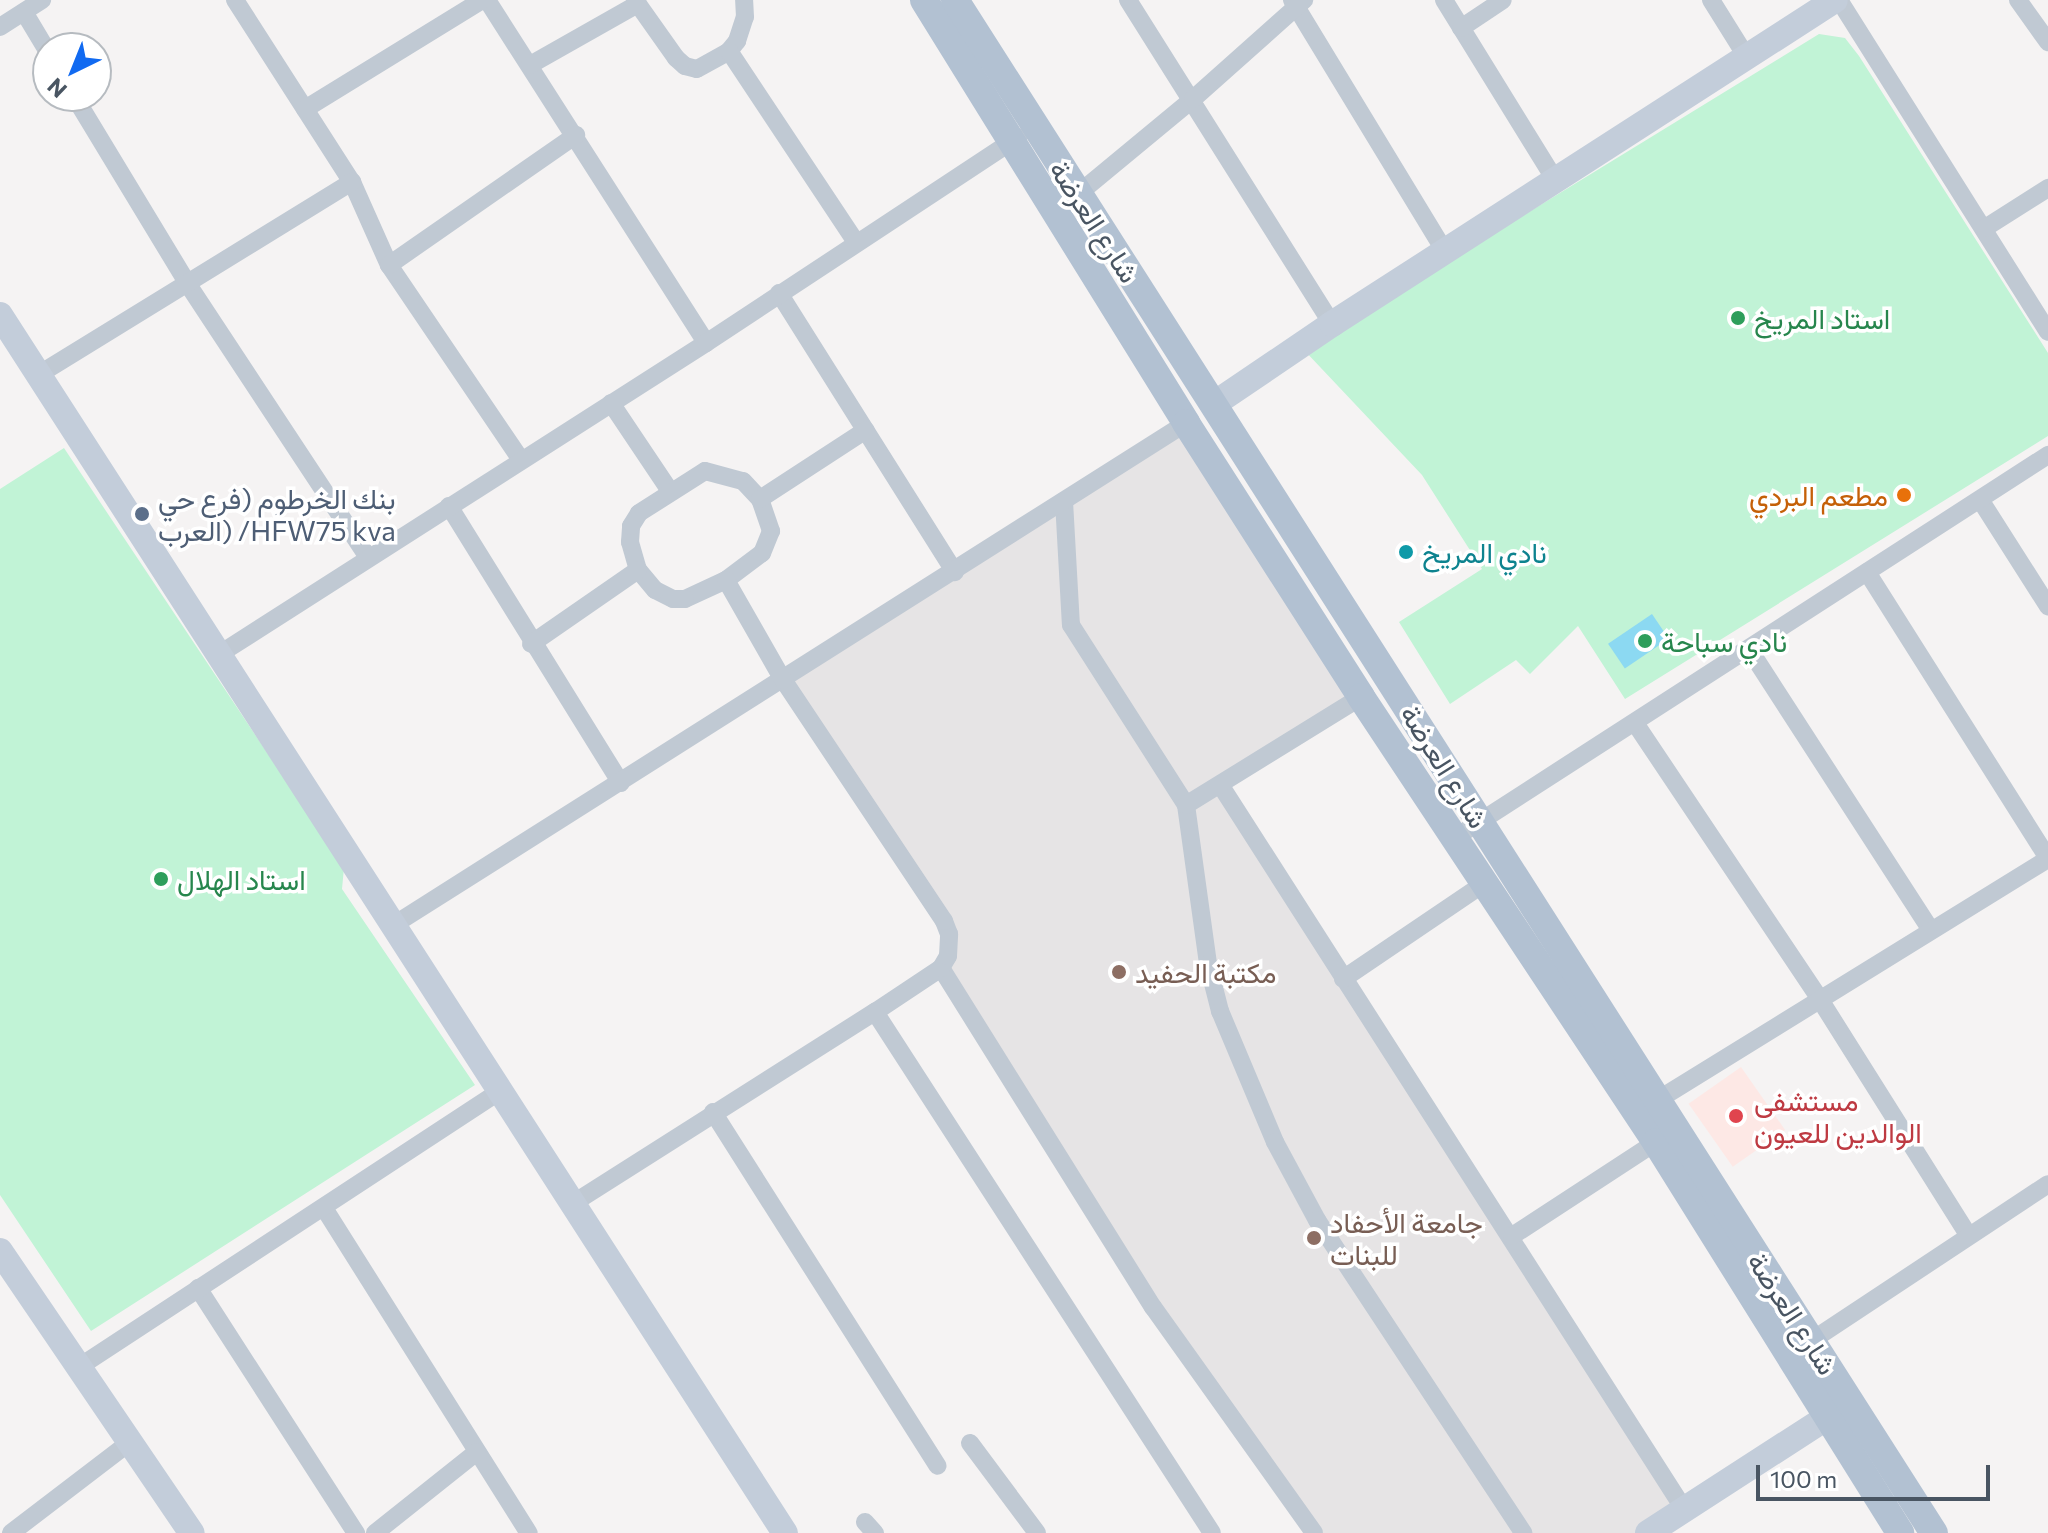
<!DOCTYPE html>
<meta charset="utf-8">
<style>
body{margin:0}
#map{position:relative;width:2048px;height:1533px;overflow:hidden;background:#f5f3f3;font-family:Commissioner,Vazirmatn,sans-serif}
div>[style]{position:absolute}
.education>*{inset:0;background:#e6e4e5}
.medical>*{inset:0;background:#fde8e5;transform-origin:0 0}
.green>*{inset:0;background:#c1f3d6}
.water>*{inset:0;background:#8cd9f2;transform-origin:0 0}
.street>*{height:18px;margin:-9px;padding:0 9px;transform-origin:9px;border-radius:9px;background:#c0c9d3}
.secondary>*{height:26px;margin:-13px;padding:0 13px;transform-origin:13px;border-radius:13px;background:#c3cdda}
.primary>*{height:28px;margin:-14px;padding:0 14px;transform-origin:14px;border-radius:14px;background:#b2c1d2}
.dots>*{width:22px;height:22px;translate:-50% -50%;box-sizing:border-box;border:4px solid #fff;border-radius:50%}
span{translate:-50% -50%;white-space:nowrap;text-align:center;line-height:1.15;-webkit-text-stroke:7px #fff;paint-order:stroke}
.street-label{font-size:28px;color:#495562}
.leisure-label{font-size:28px;color:#27864d}
.left{translate:0 -50%;text-align:left}
.food-label{font-size:28px;color:#c56008}
.right{translate:-100% -50%;text-align:right}
.service-label{font-size:28px;color:#4e5e75}
.culture-label{font-size:28px;color:#0d838f}
.education-label{font-size:28px;color:#785e54}
.health-label{font-size:28px;color:#be3a42}
.north{position:absolute;left:32px;top:32px;width:80px;height:80px;box-sizing:border-box;background:#fff;border:2px solid #b6bbc0;border-radius:50%;rotate:223deg;font-size:22px;font-weight:700;line-height:32px;text-align:center;color:#495562}
.north::after{content:'';display:block;margin:auto;width:28px;height:36px;background:#116af1;clip-path:polygon(50% 0,100% 100%,50% 72%,0 100%)}
.scale{position:absolute;left:1756px;top:1465px;width:234px;height:36px;box-sizing:border-box;border:4px solid #495562;border-top:0;padding-left:10px;font-size:24px;line-height:28px;white-space:nowrap;color:#495562;-webkit-text-stroke:6px #fff;paint-order:stroke}
</style>
<div id="map">
<div class="education">
<div style="clip-path:polygon(1186px 423px,1361px 697px,1222px 786px,1684px 1509px,1648px 1533px,1310px 1533px,941px 968px,944px 921px,783px 680px)"></div>
</div>
<div class="medical">
<div style="left:1741px;top:1067px;width:77px;height:64px;rotate:55deg"></div>
</div>
<div class="green">
<div style="clip-path:polygon(1819px 34px,1845px 38px,1859px 56px,2048px 353px,2048px 436px,1625px 699px,1578px 626px,1530px 674px,1516px 660px,1450px 704px,1399px 622px,1482px 569px,1422px 475px,1304px 350px)"></div>
<div style="clip-path:polygon(64px 448px,344px 868px,342px 889px,475px 1085px,91px 1331px,0 1195px,0 489px)"></div>
</div>
<div class="water">
<div style="left:1652px;top:614px;width:30px;height:53px;rotate:56deg"></div>
</div>
<div class="street">
<div style="left:235px;top:0;width:216px;rotate:57.3deg"></div>
<div style="left:352px;top:182px;width:91px;rotate:66deg"></div>
<div style="left:389px;top:265px;width:235px;rotate:55.9deg"></div>
<div style="left:487px;top:0;width:407px;rotate:57.4deg"></div>
<div style="left:635px;top:0;width:71px;rotate:54.7deg"></div>
<div style="left:676px;top:58px;width:12px;rotate:42deg"></div>
<div style="left:685px;top:66px;width:12px;rotate:14deg"></div>
<div style="left:697px;top:69px;width:37px;rotate:-29deg"></div>
<div style="left:729px;top:51px;width:13px;rotate:-51deg"></div>
<div style="left:737px;top:41px;width:25px;rotate:-72deg"></div>
<div style="left:745px;top:17px;width:17px;rotate:-93deg"></div>
<div style="left:1128px;top:0;width:383px;rotate:57.8deg"></div>
<div style="left:1292px;top:0;width:295px;rotate:58.7deg"></div>
<div style="left:1444px;top:0;width:213px;rotate:58.3deg"></div>
<div style="left:1711px;top:0;width:66px;rotate:58deg"></div>
<div style="left:1839px;top:0;width:392px;rotate:57.8deg"></div>
<div style="left:2018px;top:0;width:52px;rotate:54.5deg"></div>
<div style="left:24px;top:12px;width:47px;rotate:59deg"></div>
<div style="left:0;top:27px;width:50px;rotate:-32.7deg"></div>
<div style="left:1461px;top:28px;width:50px;rotate:-33.7deg"></div>
<div style="left:729px;top:51px;width:228px;rotate:56.4deg"></div>
<div style="left:530px;top:65px;width:124px;rotate:-29.5deg"></div>
<div style="left:74px;top:96px;width:222px;rotate:58.8deg"></div>
<div style="left:189px;top:286px;width:325px;rotate:56.6deg"></div>
<div style="left:305px;top:109px;width:208px;rotate:-31.6deg"></div>
<div style="left:1078px;top:194px;width:149px;rotate:-39.6deg"></div>
<div style="left:1193px;top:99px;width:149px;rotate:-41.7deg"></div>
<div style="left:1985px;top:228px;width:75px;rotate:-32.4deg"></div>
<div style="left:389px;top:265px;width:228px;rotate:-34.8deg"></div>
<div style="left:779px;top:293px;width:330px;rotate:57.8deg"></div>
<div style="left:38px;top:375px;width:369px;rotate:-31.6deg"></div>
<div style="left:611px;top:403px;width:106px;rotate:56.2deg"></div>
<div style="left:705px;top:471px;width:39px;rotate:15deg"></div>
<div style="left:743px;top:481px;width:25px;rotate:47deg"></div>
<div style="left:760px;top:499px;width:34px;rotate:71deg"></div>
<div style="left:771px;top:531px;width:24px;rotate:112deg"></div>
<div style="left:762px;top:553px;width:45px;rotate:143.1deg"></div>
<div style="left:726px;top:580px;width:45px;rotate:155.1deg"></div>
<div style="left:685px;top:599px;width:12px;rotate:180deg"></div>
<div style="left:673px;top:599px;width:20px;rotate:-153deg"></div>
<div style="left:655px;top:590px;width:26px;rotate:-130deg"></div>
<div style="left:638px;top:570px;width:29px;rotate:-106deg"></div>
<div style="left:630px;top:542px;width:16px;rotate:-86deg"></div>
<div style="left:631px;top:526px;width:15px;rotate:-58deg"></div>
<div style="left:639px;top:513px;width:78px;rotate:-32.5deg"></div>
<div style="left:760px;top:499px;width:126px;rotate:-33.1deg"></div>
<div style="left:1064px;top:501px;width:124px;rotate:86.8deg"></div>
<div style="left:1071px;top:625px;width:214px;rotate:57.4deg"></div>
<div style="left:1186px;top:805px;width:161px;rotate:82.1deg"></div>
<div style="left:1208px;top:964px;width:49px;rotate:75.7deg"></div>
<div style="left:1220px;top:1011px;width:142px;rotate:67.2deg"></div>
<div style="left:1275px;top:1142px;width:89px;rotate:61.7deg"></div>
<div style="left:1317px;top:1220px;width:375px;rotate:56.6deg"></div>
<div style="left:1981px;top:501px;width:125px;rotate:57.5deg"></div>
<div style="left:449px;top:506px;width:326px;rotate:58.2deg"></div>
<div style="left:1867px;top:572px;width:338px;rotate:57.7deg"></div>
<div style="left:531px;top:644px;width:130px;rotate:-34.7deg"></div>
<div style="left:1749px;top:649px;width:333px;rotate:57.1deg"></div>
<div style="left:218px;top:655px;width:579px;rotate:-32.59deg"></div>
<div style="left:706px;top:343px;width:374px;rotate:-33.4deg"></div>
<div style="left:1635px;top:723px;width:331px;rotate:56.2deg"></div>
<div style="left:1819px;top:998px;width:280px;rotate:57.8deg"></div>
<div style="left:1221px;top:786px;width:859px;rotate:57.37deg"></div>
<div style="left:1186px;top:805px;width:206px;rotate:-31.7deg"></div>
<div style="left:1456px;top:837px;width:705px;rotate:-32.83deg"></div>
<div style="left:392px;top:926px;width:940px;rotate:-32.35deg"></div>
<div style="left:941px;top:968px;width:400px;rotate:58deg"></div>
<div style="left:1153px;top:1307px;width:277px;rotate:54.5deg"></div>
<div style="left:1343px;top:979px;width:171px;rotate:-34.1deg"></div>
<div style="left:875px;top:1012px;width:620px;rotate:57.1deg"></div>
<div style="left:1656px;top:1101px;width:461px;rotate:-31.7deg"></div>
<div style="left:713px;top:1112px;width:419px;rotate:57.6deg"></div>
<div style="left:572px;top:1204px;width:359px;rotate:-32.4deg"></div>
<div style="left:875px;top:1012px;width:79px;rotate:-33.7deg"></div>
<div style="left:941px;top:968px;width:14px;rotate:-60deg"></div>
<div style="left:948px;top:956px;width:22px;rotate:-87deg"></div>
<div style="left:949px;top:934px;width:14px;rotate:-111deg"></div>
<div style="left:944px;top:921px;width:290px;rotate:-123.7deg"></div>
<div style="left:783px;top:680px;width:115px;rotate:-119.7deg"></div>
<div style="left:324px;top:1208px;width:384px;rotate:57.8deg"></div>
<div style="left:1512px;top:1236px;width:172px;rotate:-33.1deg"></div>
<div style="left:198px;top:1288px;width:292px;rotate:57.2deg"></div>
<div style="left:1811px;top:1341px;width:284px;rotate:-33.5deg"></div>
<div style="left:79px;top:1367px;width:503px;rotate:-33.25deg"></div>
<div style="left:970px;top:1443px;width:112px;rotate:53.3deg"></div>
<div style="left:865px;top:1522px;width:15px;rotate:48deg"></div>
<div style="left:11px;top:1533px;width:150px;rotate:-37.4deg"></div>
<div style="left:375px;top:1533px;width:130px;rotate:-38.5deg"></div>
</div>
<div class="secondary">
<div style="left:0;top:315px;width:1449px;rotate:57.2deg"></div>
<div style="left:1214px;top:404px;width:143px;rotate:-34.1deg"></div>
<div style="left:1332px;top:324px;width:598px;rotate:-32.79deg"></div>
<div style="left:0;top:1251px;width:341px;rotate:55.8deg"></div>
<div style="left:1648px;top:1533px;width:236px;rotate:-32.9deg"></div>
</div>
<div class="primary">
<div style="left:924px;top:0;width:498px;rotate:58.2deg"></div>
<div style="left:1186px;top:423px;width:325px;rotate:57.4deg"></div>
<div style="left:1361px;top:697px;width:534px;rotate:56.46deg"></div>
<div style="left:1656px;top:1142px;width:461px;rotate:58deg"></div>
<div style="left:955px;top:0;width:1819px;rotate:57.44deg"></div>
</div>
<div class="dots">
<div style="left:1738px;top:318px;background:#2e9e5b"></div>
<div style="left:1904px;top:495px;background:#e8710a"></div>
<div style="left:142px;top:514px;background:#5c6f8a"></div>
<div style="left:1406px;top:552px;background:#0f9aa8"></div>
<div style="left:1645px;top:641px;background:#2e9e5b"></div>
<div style="left:161px;top:879px;background:#2e9e5b"></div>
<div style="left:1119px;top:972px;background:#8d6e63"></div>
<div style="left:1736px;top:1116px;background:#e0444e"></div>
<div style="left:1314px;top:1238px;background:#8d6e63"></div>
</div>
<div class="street-label">
<span style="left:1095px;top:221px;rotate:57deg">شارع العرضة</span>
<span style="left:1445px;top:766px;rotate:58deg">شارع العرضة</span>
<span style="left:1793px;top:1313px;rotate:57deg">شارع العرضة</span>
</div>
<div class="leisure-label">
<span class="left" style="left:1754px;top:318px">استاد المريخ</span>
<span class="left" style="left:1661px;top:641px">نادي سباحة</span>
<span class="left" style="left:177px;top:879px">استاد الهلال</span>
</div>
<div class="food-label">
<span class="right" style="left:1888px;top:495px">مطعم البردي</span>
</div>
<div class="service-label">
<span class="left" style="left:158px;top:514px">بنك الخرطوم (فرع حي<br>العرب) /HFW75 kva</span>
</div>
<div class="culture-label">
<span class="left" style="left:1422px;top:552px">نادي المريخ</span>
</div>
<div class="education-label">
<span class="left" style="left:1135px;top:972px">مكتبة الحفيد</span>
<span class="left" style="left:1330px;top:1238px">جامعة الأحفاد<br>للبنات</span>
</div>
<div class="health-label">
<span class="left" style="left:1754px;top:1116px">مستشفى<br>الوالدين للعيون</span>
</div>
<div class="north">N</div>
<div class="scale">100 m</div>
</div>
